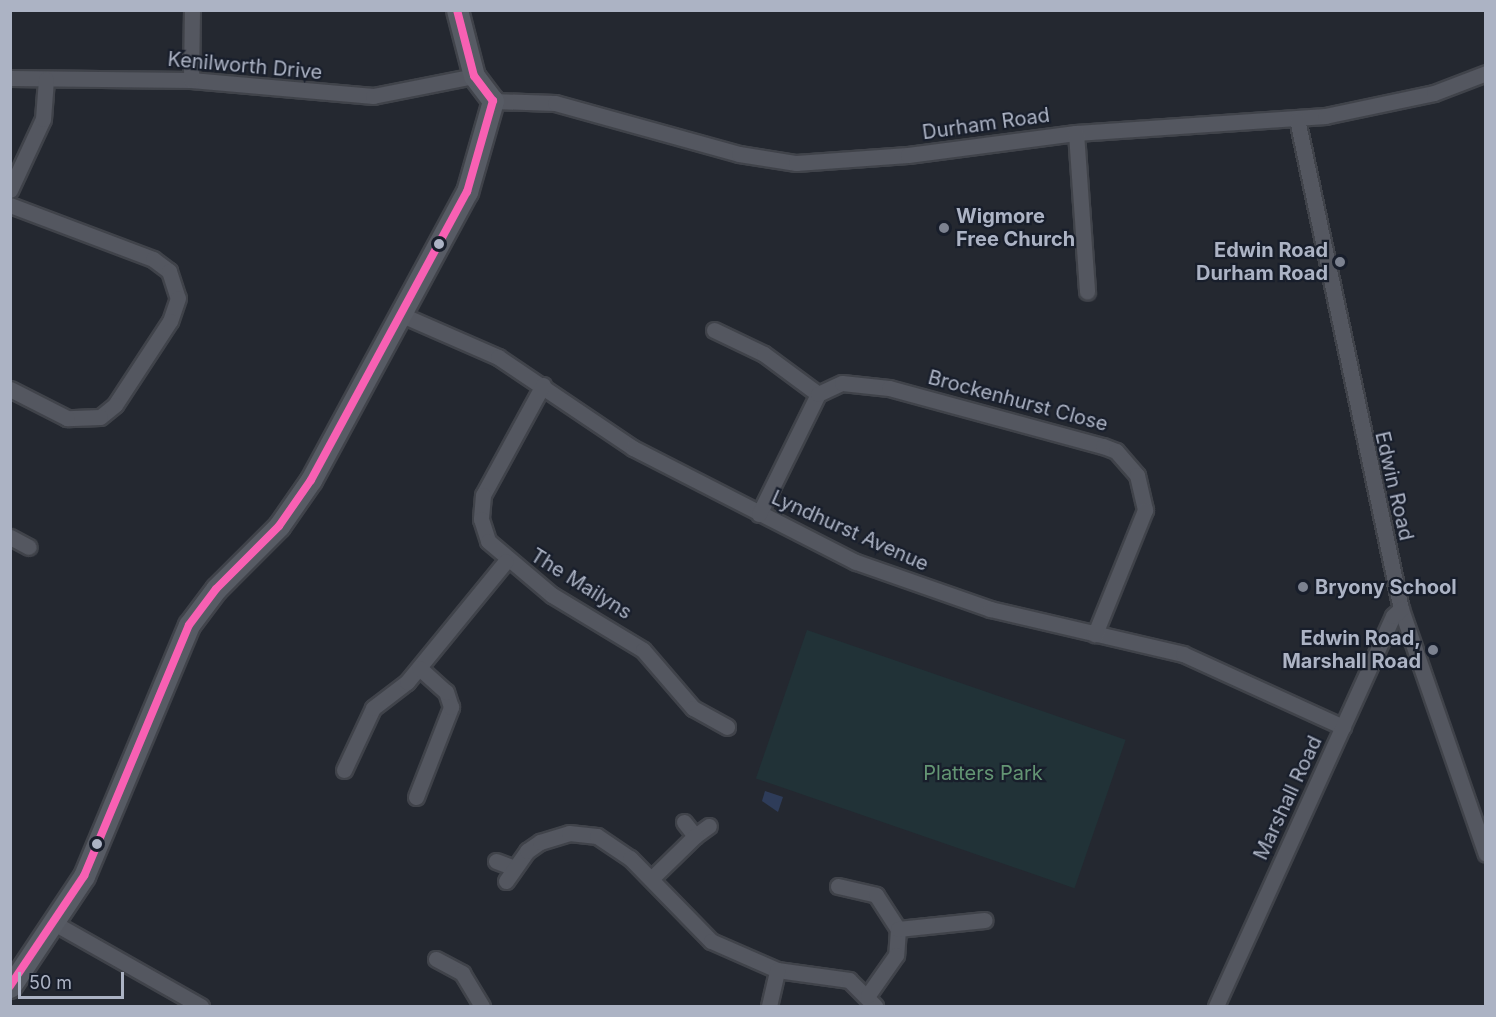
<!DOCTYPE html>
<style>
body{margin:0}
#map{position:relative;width:1496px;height:1017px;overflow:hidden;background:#242830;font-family:Inter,sans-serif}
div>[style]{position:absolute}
.green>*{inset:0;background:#213237;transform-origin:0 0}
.water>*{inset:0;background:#2e3c59}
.roads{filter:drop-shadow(2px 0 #40434a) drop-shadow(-2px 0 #40434a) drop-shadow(0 2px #40434a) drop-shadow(0 -2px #40434a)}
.street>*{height:15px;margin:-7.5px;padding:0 7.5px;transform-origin:7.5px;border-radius:7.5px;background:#545760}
.secondary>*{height:21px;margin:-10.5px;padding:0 10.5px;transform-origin:10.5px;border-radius:10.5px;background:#575b64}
.bus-1>*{height:8px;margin:-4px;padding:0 4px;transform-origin:4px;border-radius:4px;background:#f860b3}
.dots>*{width:16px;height:16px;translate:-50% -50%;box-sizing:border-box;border:3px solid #181e2b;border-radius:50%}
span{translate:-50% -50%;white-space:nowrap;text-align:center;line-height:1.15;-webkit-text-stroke:4.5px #181e2b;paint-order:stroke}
.street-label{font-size:20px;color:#acb3c4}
.poi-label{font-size:20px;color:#acb3c4;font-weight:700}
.left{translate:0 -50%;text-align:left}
.right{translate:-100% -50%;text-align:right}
.park-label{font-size:20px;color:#639573}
.frame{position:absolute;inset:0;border:12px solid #acb3c4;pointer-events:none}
.scale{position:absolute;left:18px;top:972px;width:106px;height:27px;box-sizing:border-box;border:3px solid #acb3c4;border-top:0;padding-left:8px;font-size:18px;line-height:21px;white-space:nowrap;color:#acb3c4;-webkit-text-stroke:4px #181e2b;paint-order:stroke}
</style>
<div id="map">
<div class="green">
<div style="left:807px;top:630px;width:337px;height:157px;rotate:19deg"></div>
</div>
<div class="water">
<div style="clip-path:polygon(765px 791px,783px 797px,778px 812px,762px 801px)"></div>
</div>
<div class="roads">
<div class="street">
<div style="left:10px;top:78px;width:181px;rotate:0.6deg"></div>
<div style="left:191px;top:80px;width:183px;rotate:5deg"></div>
<div style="left:373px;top:96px;width:103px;rotate:-11.2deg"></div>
<div style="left:191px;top:80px;width:70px;rotate:-89.2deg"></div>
<div style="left:493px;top:101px;width:62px;rotate:1.8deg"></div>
<div style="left:555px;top:103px;width:191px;rotate:15.5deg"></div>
<div style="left:739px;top:154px;width:58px;rotate:9deg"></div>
<div style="left:796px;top:163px;width:112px;rotate:-4.1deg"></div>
<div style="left:908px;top:155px;width:169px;rotate:-7.5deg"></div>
<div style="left:1076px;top:133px;width:250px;rotate:-3.9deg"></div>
<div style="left:1325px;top:116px;width:111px;rotate:-11.9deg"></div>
<div style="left:1434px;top:93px;width:56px;rotate:-21deg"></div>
<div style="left:1297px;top:119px;width:501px;rotate:78.02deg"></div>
<div style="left:1401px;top:609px;width:259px;rotate:70.9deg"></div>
<div style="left:1076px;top:133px;width:159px;rotate:86deg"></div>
<div style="left:10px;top:190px;width:78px;rotate:-65.1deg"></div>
<div style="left:43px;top:119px;width:40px;rotate:-85.7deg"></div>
<div style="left:10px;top:205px;width:153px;rotate:20.7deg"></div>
<div style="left:153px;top:259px;width:20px;rotate:37deg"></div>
<div style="left:169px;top:271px;width:28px;rotate:72deg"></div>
<div style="left:178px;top:298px;width:24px;rotate:109deg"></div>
<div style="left:170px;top:321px;width:100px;rotate:123.2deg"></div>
<div style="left:115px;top:405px;width:19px;rotate:141deg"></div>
<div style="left:100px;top:417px;width:33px;rotate:178deg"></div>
<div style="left:67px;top:418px;width:64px;rotate:-153deg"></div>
<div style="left:404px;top:316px;width:103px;rotate:23.6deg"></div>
<div style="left:498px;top:357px;width:163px;rotate:34deg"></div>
<div style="left:633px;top:448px;width:250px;rotate:27.1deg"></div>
<div style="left:856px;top:562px;width:142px;rotate:19.3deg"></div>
<div style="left:990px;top:609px;width:198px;rotate:13.1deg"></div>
<div style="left:1183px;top:654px;width:176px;rotate:24.5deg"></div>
<div style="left:714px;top:330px;width:55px;rotate:25.6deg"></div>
<div style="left:764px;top:354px;width:67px;rotate:36.5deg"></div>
<div style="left:543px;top:385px;width:125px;rotate:118.6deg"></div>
<div style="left:483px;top:495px;width:24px;rotate:95deg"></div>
<div style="left:481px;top:519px;width:23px;rotate:72deg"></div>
<div style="left:488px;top:541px;width:84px;rotate:40.2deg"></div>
<div style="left:552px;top:595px;width:106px;rotate:31.1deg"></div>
<div style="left:643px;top:650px;width:77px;rotate:49.2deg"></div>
<div style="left:693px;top:708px;width:39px;rotate:29deg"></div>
<div style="left:759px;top:514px;width:134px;rotate:-63.8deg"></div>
<div style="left:818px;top:394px;width:26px;rotate:-25deg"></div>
<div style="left:842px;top:383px;width:47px;rotate:6.1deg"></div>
<div style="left:889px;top:388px;width:222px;rotate:15.2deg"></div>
<div style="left:1103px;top:446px;width:14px;rotate:21deg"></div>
<div style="left:1116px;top:451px;width:32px;rotate:49deg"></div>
<div style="left:1137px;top:475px;width:36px;rotate:77deg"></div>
<div style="left:1145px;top:510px;width:134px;rotate:112deg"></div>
<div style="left:10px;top:537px;width:21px;rotate:28deg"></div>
<div style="left:344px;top:770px;width:68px;rotate:-64.9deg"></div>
<div style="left:373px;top:708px;width:43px;rotate:-37.4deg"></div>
<div style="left:407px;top:682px;width:156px;rotate:-50.7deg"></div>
<div style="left:416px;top:797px;width:97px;rotate:-68.7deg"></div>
<div style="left:451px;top:707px;width:16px;rotate:-108deg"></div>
<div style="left:446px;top:692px;width:36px;rotate:-138deg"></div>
<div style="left:684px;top:822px;width:18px;rotate:52deg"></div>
<div style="left:695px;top:836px;width:17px;rotate:-36deg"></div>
<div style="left:496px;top:861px;width:19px;rotate:21deg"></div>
<div style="left:651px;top:879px;width:62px;rotate:-44.3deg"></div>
<div style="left:506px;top:881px;width:37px;rotate:-55deg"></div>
<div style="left:527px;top:851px;width:16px;rotate:-35deg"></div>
<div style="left:540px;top:842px;width:30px;rotate:-17deg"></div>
<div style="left:569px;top:833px;width:28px;rotate:6deg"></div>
<div style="left:597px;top:836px;width:40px;rotate:34deg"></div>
<div style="left:630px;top:858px;width:116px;rotate:45.7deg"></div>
<div style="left:711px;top:941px;width:72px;rotate:23.7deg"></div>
<div style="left:777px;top:970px;width:73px;rotate:7.9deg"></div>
<div style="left:849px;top:980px;width:37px;rotate:45deg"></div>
<div style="left:838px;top:886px;width:39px;rotate:13deg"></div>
<div style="left:876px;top:895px;width:40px;rotate:57.1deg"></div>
<div style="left:898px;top:929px;width:26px;rotate:94deg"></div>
<div style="left:896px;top:955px;width:49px;rotate:125deg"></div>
<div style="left:54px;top:923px;width:169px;rotate:29.5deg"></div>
<div style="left:898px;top:929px;width:87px;rotate:-5.9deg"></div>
<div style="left:436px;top:959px;width:30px;rotate:28deg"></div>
<div style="left:462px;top:973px;width:39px;rotate:59deg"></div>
<div style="left:769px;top:1006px;width:37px;rotate:-77deg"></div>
<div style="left:1216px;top:1006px;width:428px;rotate:-65.6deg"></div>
<div style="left:1393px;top:616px;width:11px;rotate:-41deg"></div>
</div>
<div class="secondary">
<div style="left:10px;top:987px;width:133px;rotate:-56.3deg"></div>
<div style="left:84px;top:876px;width:272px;rotate:-67.3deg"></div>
<div style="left:189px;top:625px;width:45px;rotate:-53.1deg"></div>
<div style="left:216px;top:589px;width:89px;rotate:-45deg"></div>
<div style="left:279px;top:526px;width:56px;rotate:-55.2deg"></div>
<div style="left:311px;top:480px;width:328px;rotate:-61.6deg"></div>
<div style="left:467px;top:192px;width:95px;rotate:-74.1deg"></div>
<div style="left:493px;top:101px;width:31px;rotate:-127deg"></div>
<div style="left:474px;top:76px;width:68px;rotate:-104.4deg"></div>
</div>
</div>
<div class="bus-1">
<div style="left:10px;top:986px;width:133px;rotate:-56.1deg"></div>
<div style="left:84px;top:876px;width:272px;rotate:-67.3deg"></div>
<div style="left:189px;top:625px;width:45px;rotate:-53.1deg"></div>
<div style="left:216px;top:589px;width:89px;rotate:-45deg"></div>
<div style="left:279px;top:526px;width:56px;rotate:-55.2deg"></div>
<div style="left:311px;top:480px;width:328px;rotate:-61.6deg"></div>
<div style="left:467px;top:192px;width:95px;rotate:-74.1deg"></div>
<div style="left:493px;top:101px;width:31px;rotate:-127deg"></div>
<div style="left:474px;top:76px;width:68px;rotate:-104.4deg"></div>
</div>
<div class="dots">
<div style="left:944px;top:228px;background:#7c8290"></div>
<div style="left:439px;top:244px;background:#acb3c4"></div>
<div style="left:1340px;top:262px;background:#7c8290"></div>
<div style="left:1303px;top:587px;background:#7c8290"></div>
<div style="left:1433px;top:650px;background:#7c8290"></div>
<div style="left:97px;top:844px;background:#acb3c4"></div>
</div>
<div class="street-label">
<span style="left:245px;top:66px;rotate:5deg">Kenilworth Drive</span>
<span style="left:986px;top:124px;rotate:-8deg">Durham Road</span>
<span style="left:1018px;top:401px;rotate:15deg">Brockenhurst Close</span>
<span style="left:1394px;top:486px;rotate:77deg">Edwin Road</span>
<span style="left:850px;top:531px;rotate:24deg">Lyndhurst Avenue</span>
<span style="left:581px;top:584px;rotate:32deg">The Mailyns</span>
<span style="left:1288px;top:798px;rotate:-65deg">Marshall Road</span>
</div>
<div class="poi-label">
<span class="left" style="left:956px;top:228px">Wigmore<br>Free Church</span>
<span class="right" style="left:1328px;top:262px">Edwin Road<br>Durham Road</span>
<span class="left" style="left:1315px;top:587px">Bryony School</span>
<span class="right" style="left:1421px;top:650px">Edwin Road,<br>Marshall Road</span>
</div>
<div class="park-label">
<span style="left:983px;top:773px">Platters Park</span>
</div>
<div class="frame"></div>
<div class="scale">50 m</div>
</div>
